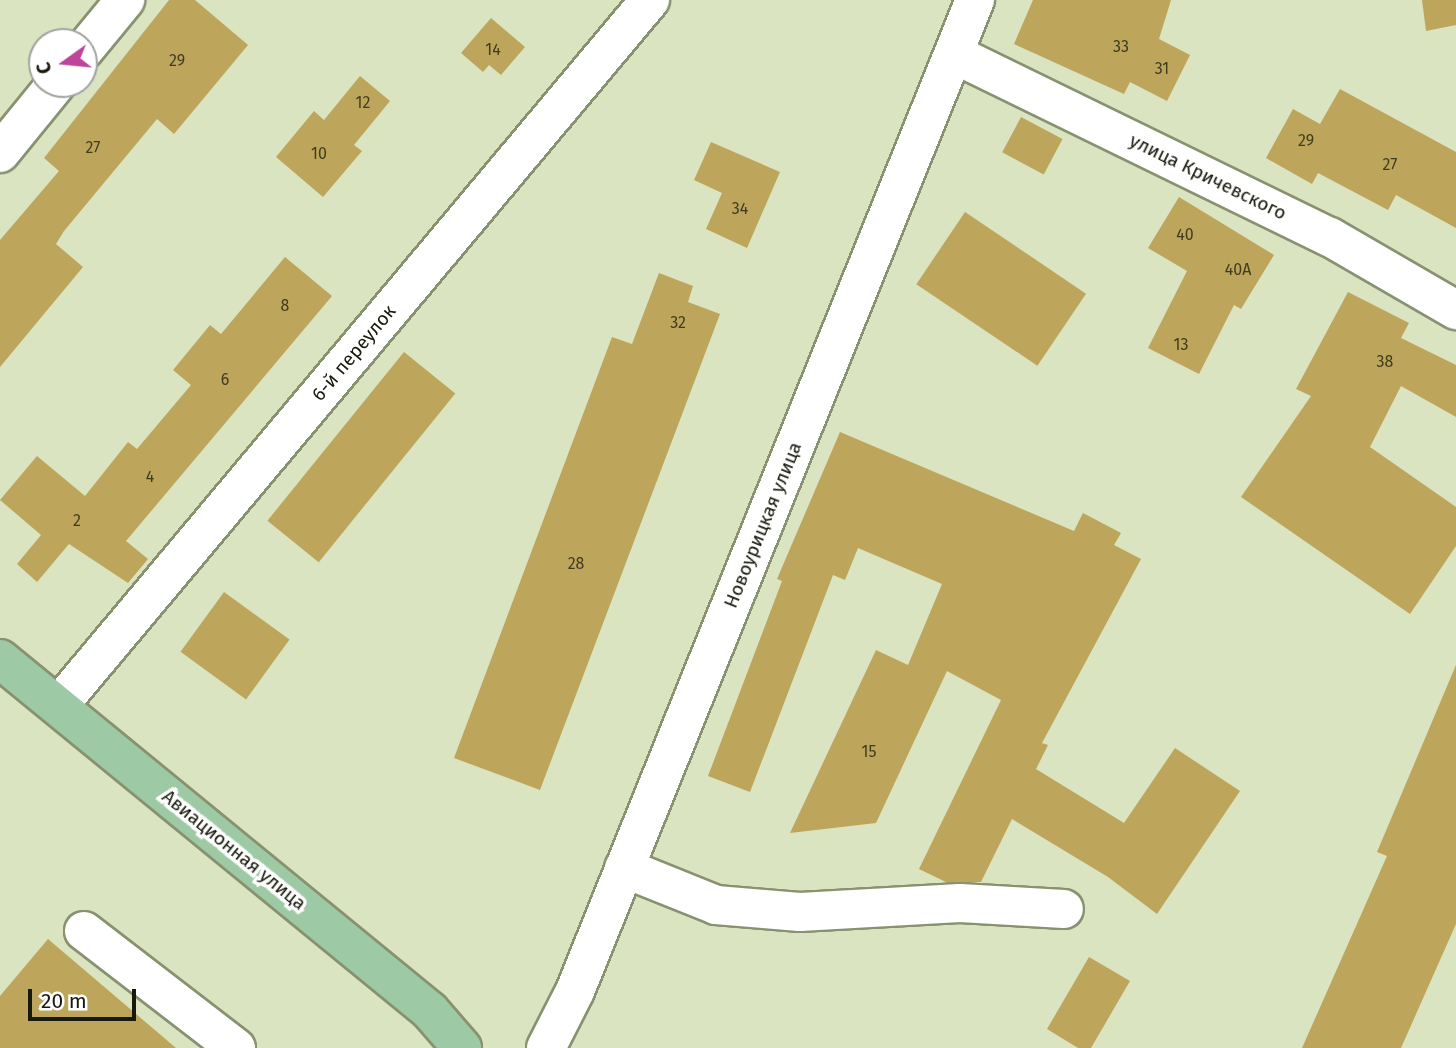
<!DOCTYPE html>
<meta charset="utf-8">
<style>
body{margin:0}
#map{position:relative;width:1456px;height:1048px;overflow:hidden;background:#dae4c0;font-family:"Fira Sans",sans-serif}
div>[style]{position:absolute}
.building>*{inset:0;background:#bda55b;transform-origin:0 0}
.roads{filter:drop-shadow(2px 0 #889170) drop-shadow(-2px 0 #889170) drop-shadow(0 2px #889170) drop-shadow(0 -2px #889170)}
.minor>*{height:38px;margin:-19px;padding:0 19px;transform-origin:19px;border-radius:19px;background:#fff}
.major>*{height:38px;margin:-19px;padding:0 19px;transform-origin:19px;border-radius:19px;background:#9dcaa4}
span{translate:-50% -50%;white-space:nowrap;text-align:center;line-height:1.15;-webkit-text-stroke:7px #fff;paint-order:stroke}
.number-label{font-size:16px;color:#403c20}
.number-label span{-webkit-text-stroke-width:0}
.street-label{font-size:19px;color:#16190c}
.north{position:absolute;left:28px;top:28px;width:70px;height:70px;box-sizing:border-box;background:#fff;border:2px solid #a2a39e;border-radius:50%;rotate:255deg;font-size:19px;font-weight:700;line-height:28px;text-align:center;color:#16190c}
.north::after{content:'';display:block;margin:auto;width:24px;height:32px;background:#bd459a;clip-path:polygon(50% 0,100% 100%,50% 72%,0 100%)}
.scale{position:absolute;left:28px;top:989px;width:108px;height:32px;box-sizing:border-box;border:4px solid #16190c;border-top:0;padding-left:9px;font-size:21px;line-height:24px;white-space:nowrap;color:#16190c;-webkit-text-stroke:5px #fff;paint-order:stroke}
</style>
<div id="map">
<div class="building">
<div style="clip-path:polygon(169px 0,195px 0,248px 45px,174px 134px,157px 119px,64px 231px,56px 244px,83px 267px,0 367px,0 240px,59px 171px,44px 158px)"></div>
<div style="clip-path:polygon(1033px 0,1171px 0,1159px 39px,1190px 55px,1167px 101px,1130px 82px,1124px 94px,1014px 44px)"></div>
<div style="clip-path:polygon(1422px 0,1456px 0,1456px 25px,1426px 31px)"></div>
<div style="clip-path:polygon(491px 18px,525px 47px,501px 75px,489px 65px,483px 72px,461px 53px)"></div>
<div style="clip-path:polygon(360px 76px,390px 101px,354px 145px,362px 151px,323px 197px,276px 157px,314px 111px,324px 120px)"></div>
<div style="clip-path:polygon(1340px 89px,1456px 152px,1456px 228px,1396px 195px,1388px 210px,1318px 173px,1312px 184px,1266px 158px,1293px 109px,1320px 124px)"></div>
<div style="left:1021px;top:117px;width:47px;height:40px;rotate:28deg"></div>
<div style="clip-path:polygon(711px 142px,780px 172px,747px 248px,706px 229px,722px 193px,694px 180px)"></div>
<div style="clip-path:polygon(1179px 197px,1274px 255px,1241px 309px,1234px 305px,1199px 374px,1148px 348px,1187px 271px,1148px 248px)"></div>
<div style="left:965px;top:212px;width:146px;height:87px;rotate:34deg"></div>
<div style="clip-path:polygon(285px 257px,332px 296px,126px 541px,148px 559px,128px 583px,69px 544px,37px 582px,17px 564px,41px 535px,0 500px,37px 456px,85px 496px,128px 442px,137px 449px,191px 385px,173px 370px,210px 325px,221px 334px)"></div>
<div style="clip-path:polygon(659px 273px,693px 286px,688px 302px,720px 314px,540px 790px,454px 758px,612px 337px,632px 344px)"></div>
<div style="clip-path:polygon(1348px 292px,1409px 323px,1401px 338px,1456px 365px,1456px 417px,1401px 386px,1370px 447px,1456px 507px,1456px 546px,1410px 614px,1241px 497px,1311px 396px,1296px 389px)"></div>
<div style="left:404px;top:352px;width:66px;height:217px;rotate:39deg"></div>
<div style="clip-path:polygon(840px 432px,1074px 531px,1083px 513px,1121px 533px,1114px 545px,1141px 559px,1042px 743px,1048px 745px,1036px 769px,1124px 823px,1175px 748px,1240px 791px,1157px 914px,1108px 877px,1012px 819px,981px 882px,946px 882px,919px 869px,1001px 700px,947px 671px,876px 823px,790px 833px,876px 650px,908px 665px,942px 584px,858px 548px,845px 580px,833px 575px,750px 792px,708px 776px,782px 581px,777px 579px)"></div>
<div style="left:224px;top:592px;width:81px;height:74px;rotate:36deg"></div>
<div style="clip-path:polygon(1456px 665px,1456px 924px,1401px 1048px,1302px 1048px,1387px 856px,1377px 852px)"></div>
<div style="clip-path:polygon(48px 939px,176px 1048px,0 1048px,0 996px)"></div>
<div style="clip-path:polygon(1089px 957px,1130px 981px,1091px 1048px,1078px 1048px,1047px 1029px)"></div>
</div>
<div class="roads">
<div class="minor">
<div style="left:84px;top:50px;width:65px;rotate:-50.6deg"></div>
<div style="left:954px;top:54px;width:418px;rotate:26deg"></div>
<div style="left:1330px;top:237px;width:146px;rotate:30.1deg"></div>
<div style="left:0;top:153px;width:89px;rotate:-50.9deg"></div>
<div style="left:59px;top:705px;width:920px;rotate:-50.03deg"></div>
<div style="left:624px;top:868px;width:99px;rotate:21.9deg"></div>
<div style="left:716px;top:905px;width:84px;rotate:4.8deg"></div>
<div style="left:800px;top:912px;width:160px;rotate:-3.2deg"></div>
<div style="left:960px;top:903px;width:104px;rotate:3.3deg"></div>
<div style="left:84px;top:931px;width:192px;rotate:37.6deg"></div>
<div style="left:546px;top:1048px;width:64px;rotate:-63deg"></div>
<div style="left:575px;top:991px;width:1069px;rotate:-68.02deg"></div>
</div>
<div class="major">
<div style="left:0;top:659px;width:556px;rotate:39.3deg"></div>
<div style="left:430px;top:1011px;width:49px;rotate:49.1deg"></div>
</div>
</div>
<div class="number-label">
<span style="left:1121px;top:47px">33</span>
<span style="left:493px;top:50px">14</span>
<span style="left:177px;top:61px">29</span>
<span style="left:1162px;top:69px">31</span>
<span style="left:363px;top:103px">12</span>
<span style="left:1306px;top:141px">29</span>
<span style="left:93px;top:148px">27</span>
<span style="left:319px;top:154px">10</span>
<span style="left:1390px;top:165px">27</span>
<span style="left:740px;top:209px">34</span>
<span style="left:1185px;top:235px">40</span>
<span style="left:1238px;top:270px">40А</span>
<span style="left:285px;top:306px">8</span>
<span style="left:678px;top:323px">32</span>
<span style="left:1181px;top:345px">13</span>
<span style="left:1385px;top:362px">38</span>
<span style="left:225px;top:380px">6</span>
<span style="left:150px;top:477px">4</span>
<span style="left:77px;top:521px">2</span>
<span style="left:576px;top:564px">28</span>
<span style="left:869px;top:752px">15</span>
</div>
<div class="street-label">
<span style="left:1208px;top:177px;rotate:26deg">улица Кричевского</span>
<span style="left:354px;top:353px;rotate:-50deg">6-й переулок</span>
<span style="left:763px;top:525px;rotate:-68deg">Новоурицкая улица</span>
<span style="left:234px;top:850px;rotate:39deg">Авиационная улица</span>
</div>
<div class="north">С</div>
<div class="scale">20 m</div>
</div>
